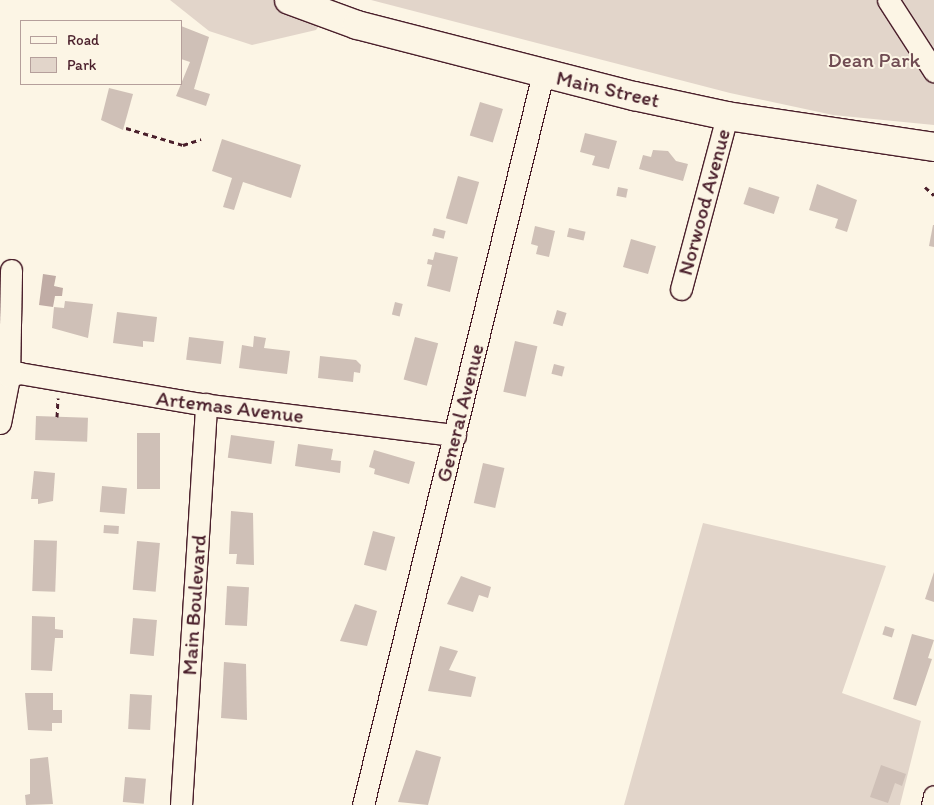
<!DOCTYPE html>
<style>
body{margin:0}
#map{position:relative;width:934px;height:805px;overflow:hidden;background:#fcf5e5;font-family:Itim,sans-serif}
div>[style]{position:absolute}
.green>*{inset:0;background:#e2d5ca}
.water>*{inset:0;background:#c0aca5}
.building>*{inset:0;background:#cfc0b7;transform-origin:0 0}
.path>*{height:3px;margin-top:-1.5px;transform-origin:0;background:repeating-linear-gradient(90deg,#4a1f2b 0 5px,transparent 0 9px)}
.roads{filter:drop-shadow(1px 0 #4a1f2b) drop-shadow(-1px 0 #4a1f2b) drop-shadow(0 1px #4a1f2b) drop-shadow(0 -1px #4a1f2b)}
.minor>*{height:21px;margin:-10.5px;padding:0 10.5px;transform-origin:10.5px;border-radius:10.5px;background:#fcf5e5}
.major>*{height:28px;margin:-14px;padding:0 14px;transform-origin:14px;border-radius:14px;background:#fcf5e5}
span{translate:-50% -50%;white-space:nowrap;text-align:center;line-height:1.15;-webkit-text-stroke:4px #fcf5e5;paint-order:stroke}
.park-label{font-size:21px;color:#704c53}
.street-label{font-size:21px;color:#4a1f2b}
.legend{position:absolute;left:20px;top:20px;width:162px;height:65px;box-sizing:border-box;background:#fcf5e5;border:1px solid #b59f9b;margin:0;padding:6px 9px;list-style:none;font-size:15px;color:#4a1f2b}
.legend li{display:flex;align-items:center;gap:10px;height:25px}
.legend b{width:25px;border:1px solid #b59f9b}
</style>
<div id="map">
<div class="green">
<div style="clip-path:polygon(170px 0,336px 0,316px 30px,252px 45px,209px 31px)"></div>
<div style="clip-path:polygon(371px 0,934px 0,934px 125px,833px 115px,730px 93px)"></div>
<div style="clip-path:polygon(703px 523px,886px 566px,842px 693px,921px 721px,900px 805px,624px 805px)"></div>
</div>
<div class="water">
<div style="clip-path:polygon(43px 274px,56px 276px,54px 286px,63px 288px,62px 296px,55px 296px,53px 307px,39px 305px)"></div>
</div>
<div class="building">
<div style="clip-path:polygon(181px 26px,209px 37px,194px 89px,210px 94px,206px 106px,176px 96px,190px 62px,181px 59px)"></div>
<div style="clip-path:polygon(109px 88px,133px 94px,123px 130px,101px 120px)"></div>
<div style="left:480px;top:102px;width:24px;height:35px;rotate:17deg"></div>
<div style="clip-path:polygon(585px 133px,617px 141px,609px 169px,592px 165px,595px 156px,580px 152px)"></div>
<div style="clip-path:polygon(222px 139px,301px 165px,291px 198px,243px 182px,234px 210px,223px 207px,232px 178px,212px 171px)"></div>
<div style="clip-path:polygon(653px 150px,668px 151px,676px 161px,688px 164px,683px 181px,639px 169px,643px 155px,651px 157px)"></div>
<div style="left:458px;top:176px;width:22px;height:44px;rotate:16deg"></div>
<div style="clip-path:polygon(817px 184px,857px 200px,847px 232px,835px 228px,838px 219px,809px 210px)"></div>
<div style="left:618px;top:187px;width:10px;height:9px;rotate:11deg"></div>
<div style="left:749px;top:187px;width:32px;height:18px;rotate:18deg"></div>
<div style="clip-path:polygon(933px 225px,934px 225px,934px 247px,929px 246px)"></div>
<div style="clip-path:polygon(535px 226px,555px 231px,549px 257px,536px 254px,538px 246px,531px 244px)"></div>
<div style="left:434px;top:228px;width:12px;height:8px;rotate:14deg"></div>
<div style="left:569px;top:228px;width:17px;height:9px;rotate:13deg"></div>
<div style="left:631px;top:239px;width:26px;height:29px;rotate:16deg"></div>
<div style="clip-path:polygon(435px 252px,458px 257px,450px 292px,427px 286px,432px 265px,427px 264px,428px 259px,433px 260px)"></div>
<div style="clip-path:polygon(65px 301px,93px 304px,88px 338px,52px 328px,54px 307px,64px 308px)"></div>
<div style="left:395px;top:302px;width:8px;height:13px;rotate:14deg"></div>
<div style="left:557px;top:310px;width:10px;height:14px;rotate:17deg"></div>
<div style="clip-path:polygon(117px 312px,157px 317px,154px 342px,143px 341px,143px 347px,113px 343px)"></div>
<div style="clip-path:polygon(254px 336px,266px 338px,264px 348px,290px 351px,287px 374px,239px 368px,242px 345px,253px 347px)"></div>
<div style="left:189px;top:337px;width:35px;height:23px;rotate:7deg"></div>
<div style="left:415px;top:337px;width:24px;height:44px;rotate:15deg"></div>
<div style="left:515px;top:341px;width:23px;height:52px;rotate:13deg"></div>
<div style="clip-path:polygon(320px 356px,356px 360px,361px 365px,360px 373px,354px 372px,353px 382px,318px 378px)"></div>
<div style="left:554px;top:364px;width:11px;height:10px;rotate:15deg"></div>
<div style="left:36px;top:416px;width:52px;height:24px;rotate:2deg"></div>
<div style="left:137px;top:433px;width:23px;height:56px"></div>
<div style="left:231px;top:435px;width:44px;height:23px;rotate:8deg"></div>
<div style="clip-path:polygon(298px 444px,333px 449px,331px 460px,341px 461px,340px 473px,295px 466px)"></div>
<div style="clip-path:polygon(374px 450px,415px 462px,409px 484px,374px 474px,375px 469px,369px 467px)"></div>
<div style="left:483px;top:463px;width:22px;height:41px;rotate:13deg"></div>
<div style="clip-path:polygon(34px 471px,55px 473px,53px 501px,38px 504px,38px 499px,31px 499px)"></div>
<div style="left:102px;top:486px;width:25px;height:26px;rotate:5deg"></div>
<div style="clip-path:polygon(231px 511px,253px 513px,254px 565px,236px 564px,237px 554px,229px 554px)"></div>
<div style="left:104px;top:525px;width:15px;height:8px;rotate:4deg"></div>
<div style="left:373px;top:531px;width:23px;height:35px;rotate:15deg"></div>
<div style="left:34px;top:540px;width:23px;height:51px;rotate:2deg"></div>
<div style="left:137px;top:541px;width:23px;height:49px;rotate:5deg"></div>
<div style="clip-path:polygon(934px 572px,934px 602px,925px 599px)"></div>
<div style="clip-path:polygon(461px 576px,491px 587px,488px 598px,479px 595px,473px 612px,447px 604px)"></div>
<div style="left:227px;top:586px;width:22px;height:39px;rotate:3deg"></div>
<div style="clip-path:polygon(355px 604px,377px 611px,367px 646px,340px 641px)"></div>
<div style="clip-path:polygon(32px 616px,55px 617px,55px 629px,63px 630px,63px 638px,55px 638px,52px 671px,31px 670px)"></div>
<div style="left:133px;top:618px;width:24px;height:36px;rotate:5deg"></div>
<div style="left:885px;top:626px;width:10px;height:9px;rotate:17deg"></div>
<div style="clip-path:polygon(912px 634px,934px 640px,928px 658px,932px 659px,916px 706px,893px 699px)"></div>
<div style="clip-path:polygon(440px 646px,458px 651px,449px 670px,476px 677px,471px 697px,428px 691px)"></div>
<div style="clip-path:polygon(224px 662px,246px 664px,247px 720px,221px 718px)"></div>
<div style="clip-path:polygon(25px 693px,53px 693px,53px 710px,62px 710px,62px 723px,52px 723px,52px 731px,28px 730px)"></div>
<div style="left:130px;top:694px;width:22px;height:35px;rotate:3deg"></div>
<div style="clip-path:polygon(416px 750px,441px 757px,428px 805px,398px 802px)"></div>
<div style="clip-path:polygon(48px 757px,53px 804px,26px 805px,25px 795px,30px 794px,30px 759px)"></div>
<div style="clip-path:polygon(881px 765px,906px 774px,902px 786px,895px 783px,888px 803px,870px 797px)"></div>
<div style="left:125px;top:777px;width:21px;height:25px;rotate:5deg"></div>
</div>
<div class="path">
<div style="left:126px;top:128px;width:59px;rotate:16.6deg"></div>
<div style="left:183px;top:145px;width:19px;rotate:-18deg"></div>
<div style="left:925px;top:187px;width:12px;rotate:42deg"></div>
<div style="left:57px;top:417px;width:19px;rotate:-87deg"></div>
</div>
<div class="roads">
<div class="minor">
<div style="left:888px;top:0;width:85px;rotate:57.1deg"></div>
<div style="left:681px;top:289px;width:179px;rotate:-75.1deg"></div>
<div style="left:9px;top:377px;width:11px;rotate:-22deg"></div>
<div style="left:19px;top:373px;width:185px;rotate:9.7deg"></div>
<div style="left:201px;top:404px;width:256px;rotate:7deg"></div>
<div style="left:0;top:423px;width:47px;rotate:-78.9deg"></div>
<div style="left:9px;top:377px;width:107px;rotate:-88.9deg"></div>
<div style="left:181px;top:805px;width:402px;rotate:-86.4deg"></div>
<div style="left:363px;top:805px;width:753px;rotate:-76.17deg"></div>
<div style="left:932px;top:805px;width:9px;rotate:-77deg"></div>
</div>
<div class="major">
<div style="left:289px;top:0;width:72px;rotate:20.2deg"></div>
<div style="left:357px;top:25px;width:286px;rotate:14.4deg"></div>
<div style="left:634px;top:96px;width:95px;rotate:12.1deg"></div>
<div style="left:727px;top:116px;width:209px;rotate:8.5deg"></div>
</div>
</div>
<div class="park-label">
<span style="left:874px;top:60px">Dean Park</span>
</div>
<div class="street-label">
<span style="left:608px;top:89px;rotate:13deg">Main Street</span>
<span style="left:704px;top:202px;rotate:-75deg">Norwood Avenue</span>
<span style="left:230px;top:407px;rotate:7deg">Artemas Avenue</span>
<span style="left:460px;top:413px;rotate:-76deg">General Avenue</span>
<span style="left:194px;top:605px;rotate:-86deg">Main Boulevard</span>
</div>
<ul class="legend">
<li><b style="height:6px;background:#fcf5e5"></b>Road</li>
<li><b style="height:14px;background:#e2d5ca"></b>Park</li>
</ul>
</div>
